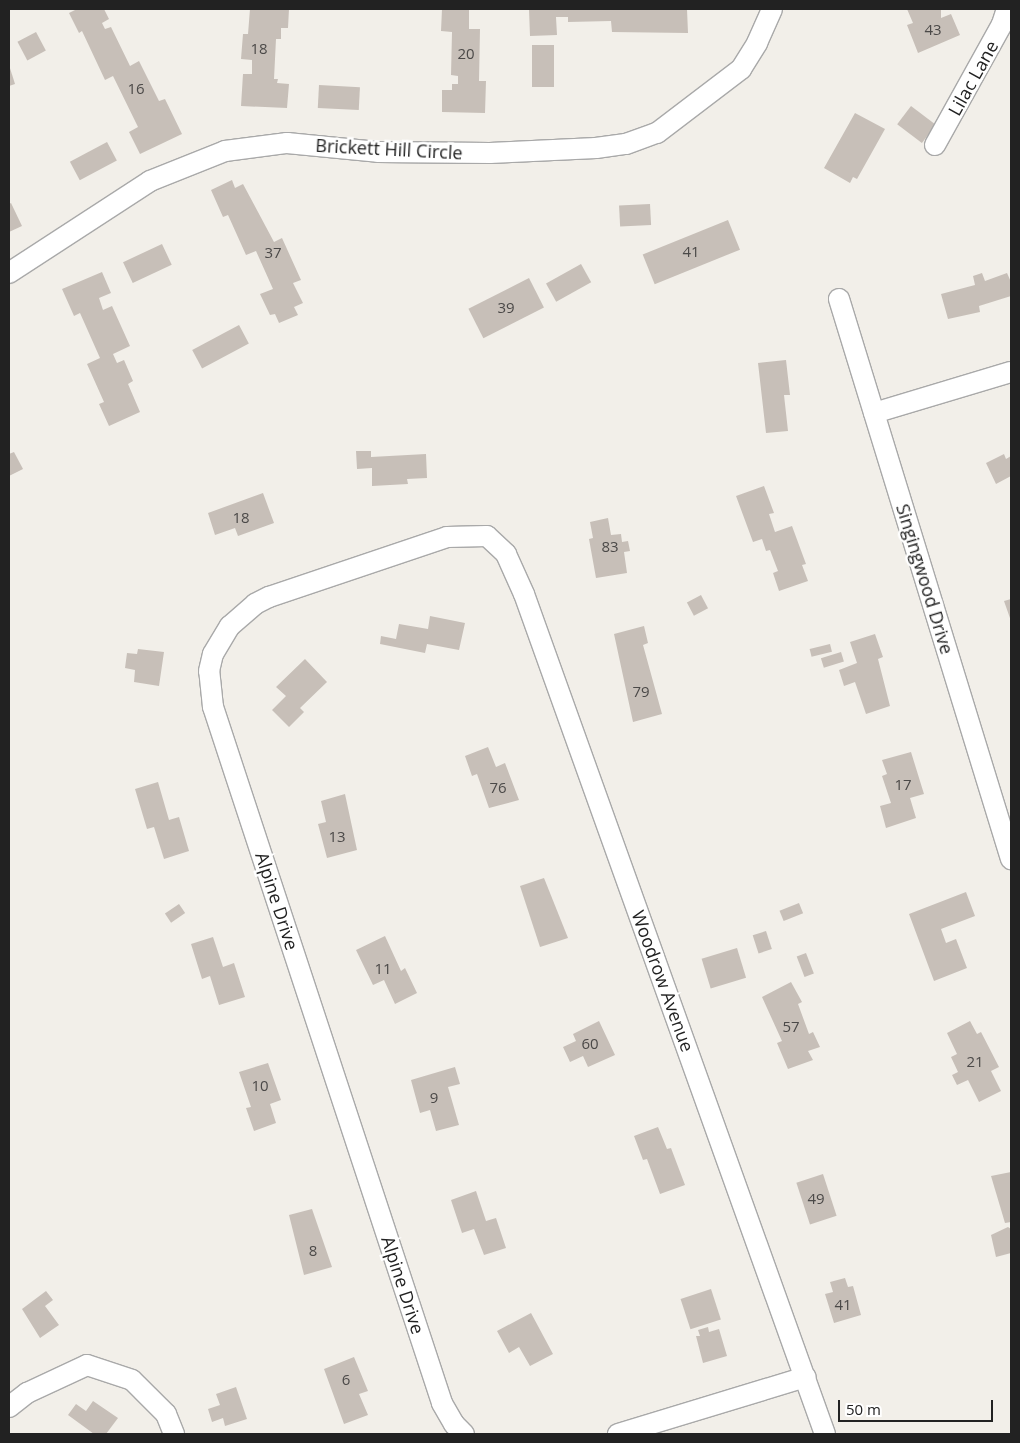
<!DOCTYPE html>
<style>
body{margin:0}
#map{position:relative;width:1020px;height:1443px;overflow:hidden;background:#f2efe9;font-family:"Open Sans",sans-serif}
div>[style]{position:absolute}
.building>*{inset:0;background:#c7bfb8;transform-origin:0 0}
.roads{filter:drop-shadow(1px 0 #a9a9a9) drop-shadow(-1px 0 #a9a9a9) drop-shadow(0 1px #a9a9a9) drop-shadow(0 -1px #a9a9a9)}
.street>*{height:20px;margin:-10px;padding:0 10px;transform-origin:10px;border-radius:10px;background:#fff}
span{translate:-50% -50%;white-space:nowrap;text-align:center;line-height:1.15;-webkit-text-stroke:5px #fff;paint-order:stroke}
.number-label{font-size:15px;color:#4b4948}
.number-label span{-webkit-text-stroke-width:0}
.street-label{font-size:18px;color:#222}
.frame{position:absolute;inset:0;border:10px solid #222;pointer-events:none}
.scale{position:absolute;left:838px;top:1400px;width:155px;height:22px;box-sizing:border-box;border:2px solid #222;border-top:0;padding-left:6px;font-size:15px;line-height:18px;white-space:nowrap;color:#222;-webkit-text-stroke:4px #fff;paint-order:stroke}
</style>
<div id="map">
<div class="building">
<div style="clip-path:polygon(77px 9px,104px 9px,109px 19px,102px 23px,105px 29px,111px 27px,130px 66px,139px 61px,159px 101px,165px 99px,182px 134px,140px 154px,129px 132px,138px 127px,113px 76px,105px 80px,82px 31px,79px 33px,69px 13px)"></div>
<div style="clip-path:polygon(250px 9px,289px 9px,288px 28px,281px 28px,281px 39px,276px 39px,274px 79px,278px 79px,277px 83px,289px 84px,287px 108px,241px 106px,243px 74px,252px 74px,252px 60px,241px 59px,243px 34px,248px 34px)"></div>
<div style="clip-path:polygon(442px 9px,469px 9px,469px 29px,480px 29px,479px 81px,486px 81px,485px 113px,442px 112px,442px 90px,452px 90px,452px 84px,458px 84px,458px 76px,451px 75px,452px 32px,441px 31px)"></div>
<div style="clip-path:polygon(529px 9px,687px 9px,688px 33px,612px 32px,611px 21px,568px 22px,568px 17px,556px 17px,557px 35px,530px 36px)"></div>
<div style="clip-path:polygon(907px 9px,941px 9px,941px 18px,951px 14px,960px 35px,918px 53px,907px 25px,913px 23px)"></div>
<div style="left:36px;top:32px;width:21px;height:21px;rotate:62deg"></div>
<div style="left:532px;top:45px;width:22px;height:42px"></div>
<div style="clip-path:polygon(9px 65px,15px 84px,9px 86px)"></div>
<div style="left:319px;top:85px;width:41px;height:23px;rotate:3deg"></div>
<div style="left:911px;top:106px;width:31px;height:23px;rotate:37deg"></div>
<div style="clip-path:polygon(855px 113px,885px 129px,857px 179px,853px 177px,850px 183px,824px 168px)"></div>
<div style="left:107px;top:142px;width:21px;height:42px;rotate:62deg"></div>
<div style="clip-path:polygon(232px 180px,235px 188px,243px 184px,274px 242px,282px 238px,301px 280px,293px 283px,303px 303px,294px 307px,298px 315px,279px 323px,275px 314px,270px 315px,260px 294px,273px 289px,256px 251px,246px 255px,228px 215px,223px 217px,211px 190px)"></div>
<div style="clip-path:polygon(11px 203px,22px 226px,9px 232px,9px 204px)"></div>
<div style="left:650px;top:204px;width:21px;height:31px;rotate:87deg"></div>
<div style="left:728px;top:220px;width:32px;height:92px;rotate:68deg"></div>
<div style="left:162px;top:244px;width:23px;height:43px;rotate:65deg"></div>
<div style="left:581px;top:264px;width:21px;height:40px;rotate:61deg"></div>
<div style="clip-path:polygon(102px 272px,111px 293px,99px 298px,103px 310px,112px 306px,130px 346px,113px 354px,117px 363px,124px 360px,133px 381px,128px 384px,140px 412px,109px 426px,99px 404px,104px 402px,87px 364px,100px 358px,80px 313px,74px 316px,62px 289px)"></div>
<div style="clip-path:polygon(982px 273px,985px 281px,1007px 273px,1011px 282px,1011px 296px,979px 306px,980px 312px,948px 319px,941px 294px,975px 285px,973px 276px)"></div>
<div style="left:529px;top:278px;width:33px;height:68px;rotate:63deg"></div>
<div style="left:239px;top:325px;width:21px;height:53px;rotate:62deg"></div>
<div style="clip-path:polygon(786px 360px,790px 395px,784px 395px,788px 431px,766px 433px,758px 363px)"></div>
<div style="clip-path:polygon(356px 451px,371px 451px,371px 457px,426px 454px,427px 478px,407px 479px,408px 484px,372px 486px,372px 468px,357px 469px)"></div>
<div style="clip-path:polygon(14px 452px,23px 469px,9px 476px,9px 454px)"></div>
<div style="clip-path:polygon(1004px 454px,1006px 459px,1011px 456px,1011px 476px,996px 484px,986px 463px)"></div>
<div style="clip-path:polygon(764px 486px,774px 513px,769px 514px,775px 532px,792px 526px,806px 564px,802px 565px,808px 581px,779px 591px,773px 573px,778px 571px,770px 550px,766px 551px,762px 539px,753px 542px,736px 496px)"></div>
<div style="clip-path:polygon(263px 493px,274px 523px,238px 536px,235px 528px,215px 535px,208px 513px)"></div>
<div style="clip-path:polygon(608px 518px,611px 535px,621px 534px,622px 542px,628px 541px,630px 551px,624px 552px,627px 573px,596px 578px,589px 539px,593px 538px,590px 522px)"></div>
<div style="left:701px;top:595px;width:15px;height:16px;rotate:62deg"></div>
<div style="clip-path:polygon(1011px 599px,1011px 621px,1004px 601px)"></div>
<div style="clip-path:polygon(430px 616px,465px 623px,459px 650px,427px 644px,425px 653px,380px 644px,381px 636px,396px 639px,399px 624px,428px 629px)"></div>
<div style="clip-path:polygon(644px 626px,648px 643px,643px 645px,662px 714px,633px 722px,614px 634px)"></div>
<div style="clip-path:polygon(875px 634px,883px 657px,878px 659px,890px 706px,866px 714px,855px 682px,844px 686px,839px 670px,857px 663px,850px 642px)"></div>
<div style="left:830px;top:644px;width:8px;height:21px;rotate:76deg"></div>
<div style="clip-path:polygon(138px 649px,164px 652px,159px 686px,134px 682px,135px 670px,125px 668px,127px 653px,137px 654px)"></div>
<div style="left:841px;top:652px;width:10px;height:21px;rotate:73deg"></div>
<div style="clip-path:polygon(305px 659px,327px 682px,300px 708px,304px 712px,289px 727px,272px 710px,286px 696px,276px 687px)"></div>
<div style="clip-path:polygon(488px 747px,496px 767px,505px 763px,519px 800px,489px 808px,477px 774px,472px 776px,465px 756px)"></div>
<div style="clip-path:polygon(911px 752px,924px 794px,910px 798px,916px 818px,886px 828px,880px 806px,891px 803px,882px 776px,887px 774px,882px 760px)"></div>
<div style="clip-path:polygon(158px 782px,169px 820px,179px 817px,189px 851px,164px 859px,154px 827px,147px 829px,135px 789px)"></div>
<div style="clip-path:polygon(345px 794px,357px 850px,327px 858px,318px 824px,326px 822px,321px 801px)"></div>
<div style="clip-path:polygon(544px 878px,568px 938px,540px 947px,520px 886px)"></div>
<div style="clip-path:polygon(966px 892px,975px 916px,941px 929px,946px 943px,956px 939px,967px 968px,934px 981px,909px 914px)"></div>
<div style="left:799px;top:903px;width:11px;height:21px;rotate:68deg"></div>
<div style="left:179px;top:904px;width:11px;height:17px;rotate:56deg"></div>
<div style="left:766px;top:931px;width:19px;height:14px;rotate:72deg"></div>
<div style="clip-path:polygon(385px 936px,401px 971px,405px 968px,417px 993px,395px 1004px,384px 980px,373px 985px,356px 950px)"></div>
<div style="clip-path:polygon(213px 937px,223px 967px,234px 963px,245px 997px,219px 1005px,210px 976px,202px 979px,191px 944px)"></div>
<div style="left:737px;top:948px;width:31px;height:37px;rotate:73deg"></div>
<div style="left:806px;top:953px;width:22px;height:10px;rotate:69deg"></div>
<div style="clip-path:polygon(791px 982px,802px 1002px,798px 1004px,809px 1034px,813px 1032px,820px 1047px,808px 1051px,813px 1060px,788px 1069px,777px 1043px,782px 1041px,762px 997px)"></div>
<div style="clip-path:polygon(599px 1021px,615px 1055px,588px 1067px,583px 1056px,570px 1062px,563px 1047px,576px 1041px,573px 1034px)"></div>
<div style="clip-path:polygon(970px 1021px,977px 1034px,981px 1032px,999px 1067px,991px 1071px,1001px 1091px,979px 1102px,968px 1080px,957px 1085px,952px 1075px,958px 1072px,951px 1057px,957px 1054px,947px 1033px)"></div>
<div style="clip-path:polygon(268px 1063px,281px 1100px,270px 1104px,276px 1123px,254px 1131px,246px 1108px,251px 1107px,239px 1072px)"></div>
<div style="clip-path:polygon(455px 1067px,460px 1084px,448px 1087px,459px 1125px,436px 1131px,430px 1110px,420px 1113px,411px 1080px)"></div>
<div style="clip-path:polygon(658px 1127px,667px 1149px,671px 1148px,685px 1185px,660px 1194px,647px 1159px,643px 1160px,634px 1136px)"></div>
<div style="clip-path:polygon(1011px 1172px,1011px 1222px,1005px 1223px,991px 1176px)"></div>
<div style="left:823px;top:1174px;width:44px;height:28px;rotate:72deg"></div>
<div style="clip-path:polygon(476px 1191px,486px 1221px,496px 1218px,506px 1248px,484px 1255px,474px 1229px,462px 1233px,451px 1200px)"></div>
<div style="clip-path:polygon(312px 1209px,332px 1267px,304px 1275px,289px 1215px)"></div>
<div style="clip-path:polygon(1008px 1227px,1011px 1229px,1011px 1253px,996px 1257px,991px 1235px)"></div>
<div style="clip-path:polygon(845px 1278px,848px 1287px,853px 1286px,861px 1315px,834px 1323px,825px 1294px,833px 1292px,830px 1282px)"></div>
<div style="left:711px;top:1289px;width:32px;height:32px;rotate:72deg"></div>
<div style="clip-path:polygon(46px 1291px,53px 1300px,45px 1306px,59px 1325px,40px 1338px,22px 1309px)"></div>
<div style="clip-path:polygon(531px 1313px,553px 1354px,530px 1366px,519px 1347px,509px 1353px,497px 1331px)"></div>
<div style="clip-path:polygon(708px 1327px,709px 1332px,719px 1329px,727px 1356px,703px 1363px,696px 1336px,700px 1336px,698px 1330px)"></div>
<div style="clip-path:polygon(354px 1357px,368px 1391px,359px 1394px,368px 1415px,344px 1424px,324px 1369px)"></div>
<div style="clip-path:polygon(236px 1387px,247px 1419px,225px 1426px,223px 1418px,212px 1422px,208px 1409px,220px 1405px,216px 1394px)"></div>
<div style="clip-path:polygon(93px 1401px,118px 1418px,106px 1434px,94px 1434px,68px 1415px,76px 1404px,86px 1411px)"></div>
</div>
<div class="roads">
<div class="street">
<div style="left:935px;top:145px;width:138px;rotate:-61deg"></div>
<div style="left:1002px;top:24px;width:16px;rotate:-72deg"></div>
<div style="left:9px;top:273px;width:168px;rotate:-33.1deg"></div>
<div style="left:150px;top:181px;width:81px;rotate:-21.8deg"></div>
<div style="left:225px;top:151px;width:63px;rotate:-7.4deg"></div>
<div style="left:287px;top:143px;width:91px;rotate:5.6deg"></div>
<div style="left:378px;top:152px;width:112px;rotate:0.5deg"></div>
<div style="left:490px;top:153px;width:106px;rotate:-2.7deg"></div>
<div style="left:596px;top:148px;width:30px;rotate:-8deg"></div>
<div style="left:626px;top:144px;width:33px;rotate:-20deg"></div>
<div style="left:657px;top:133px;width:106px;rotate:-37.3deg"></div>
<div style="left:741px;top:69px;width:31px;rotate:-58deg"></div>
<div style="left:757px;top:43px;width:37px;rotate:-66deg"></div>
<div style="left:839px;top:299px;width:586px;rotate:72.93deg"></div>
<div style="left:874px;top:413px;width:143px;rotate:-16.7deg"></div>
<div style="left:9px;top:1407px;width:23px;rotate:-38deg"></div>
<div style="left:27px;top:1393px;width:66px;rotate:-25deg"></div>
<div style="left:87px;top:1365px;width:47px;rotate:18.4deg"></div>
<div style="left:132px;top:1380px;width:48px;rotate:45deg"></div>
<div style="left:166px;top:1414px;width:22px;rotate:68deg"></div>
<div style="left:464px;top:1434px;width:14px;rotate:-135deg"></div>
<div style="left:454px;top:1424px;width:24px;rotate:-120deg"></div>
<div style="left:442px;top:1403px;width:733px;rotate:-108.21deg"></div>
<div style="left:213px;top:707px;width:36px;rotate:-96deg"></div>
<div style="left:209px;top:671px;width:17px;rotate:-77deg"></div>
<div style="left:213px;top:654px;width:33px;rotate:-59deg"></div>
<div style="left:230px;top:626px;width:33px;rotate:-41deg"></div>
<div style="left:255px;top:604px;width:16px;rotate:-27deg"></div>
<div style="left:269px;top:597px;width:188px;rotate:-18.6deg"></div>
<div style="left:447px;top:537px;width:40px;rotate:-1.4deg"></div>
<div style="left:487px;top:536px;width:26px;rotate:43deg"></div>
<div style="left:506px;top:554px;width:44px;rotate:65.8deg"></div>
<div style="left:524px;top:594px;width:892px;rotate:70.29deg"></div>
<div style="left:618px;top:1434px;width:196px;rotate:-16.9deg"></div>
</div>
</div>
<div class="number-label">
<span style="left:933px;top:30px">43</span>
<span style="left:259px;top:49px">18</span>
<span style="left:466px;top:54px">20</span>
<span style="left:136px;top:89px">16</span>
<span style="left:691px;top:252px">41</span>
<span style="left:273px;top:253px">37</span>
<span style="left:506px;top:308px">39</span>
<span style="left:241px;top:518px">18</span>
<span style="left:610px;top:547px">83</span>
<span style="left:641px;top:692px">79</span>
<span style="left:903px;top:785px">17</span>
<span style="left:498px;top:788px">76</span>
<span style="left:337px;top:837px">13</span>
<span style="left:383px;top:969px">11</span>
<span style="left:791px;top:1027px">57</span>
<span style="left:590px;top:1044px">60</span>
<span style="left:975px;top:1062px">21</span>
<span style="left:260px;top:1086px">10</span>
<span style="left:434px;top:1098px">9</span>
<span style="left:816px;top:1199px">49</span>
<span style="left:313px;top:1251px">8</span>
<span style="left:843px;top:1305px">41</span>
<span style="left:346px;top:1380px">6</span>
</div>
<div class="street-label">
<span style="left:973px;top:78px;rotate:-61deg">Lilac Lane</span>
<span style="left:389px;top:149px;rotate:3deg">Brickett Hill Circle</span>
<span style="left:925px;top:579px;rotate:73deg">Singingwood Drive</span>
<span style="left:277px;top:901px;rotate:72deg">Alpine Drive</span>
<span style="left:663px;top:981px;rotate:70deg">Woodrow Avenue</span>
<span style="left:403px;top:1285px;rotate:72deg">Alpine Drive</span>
</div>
<div class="frame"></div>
<div class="scale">50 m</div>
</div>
